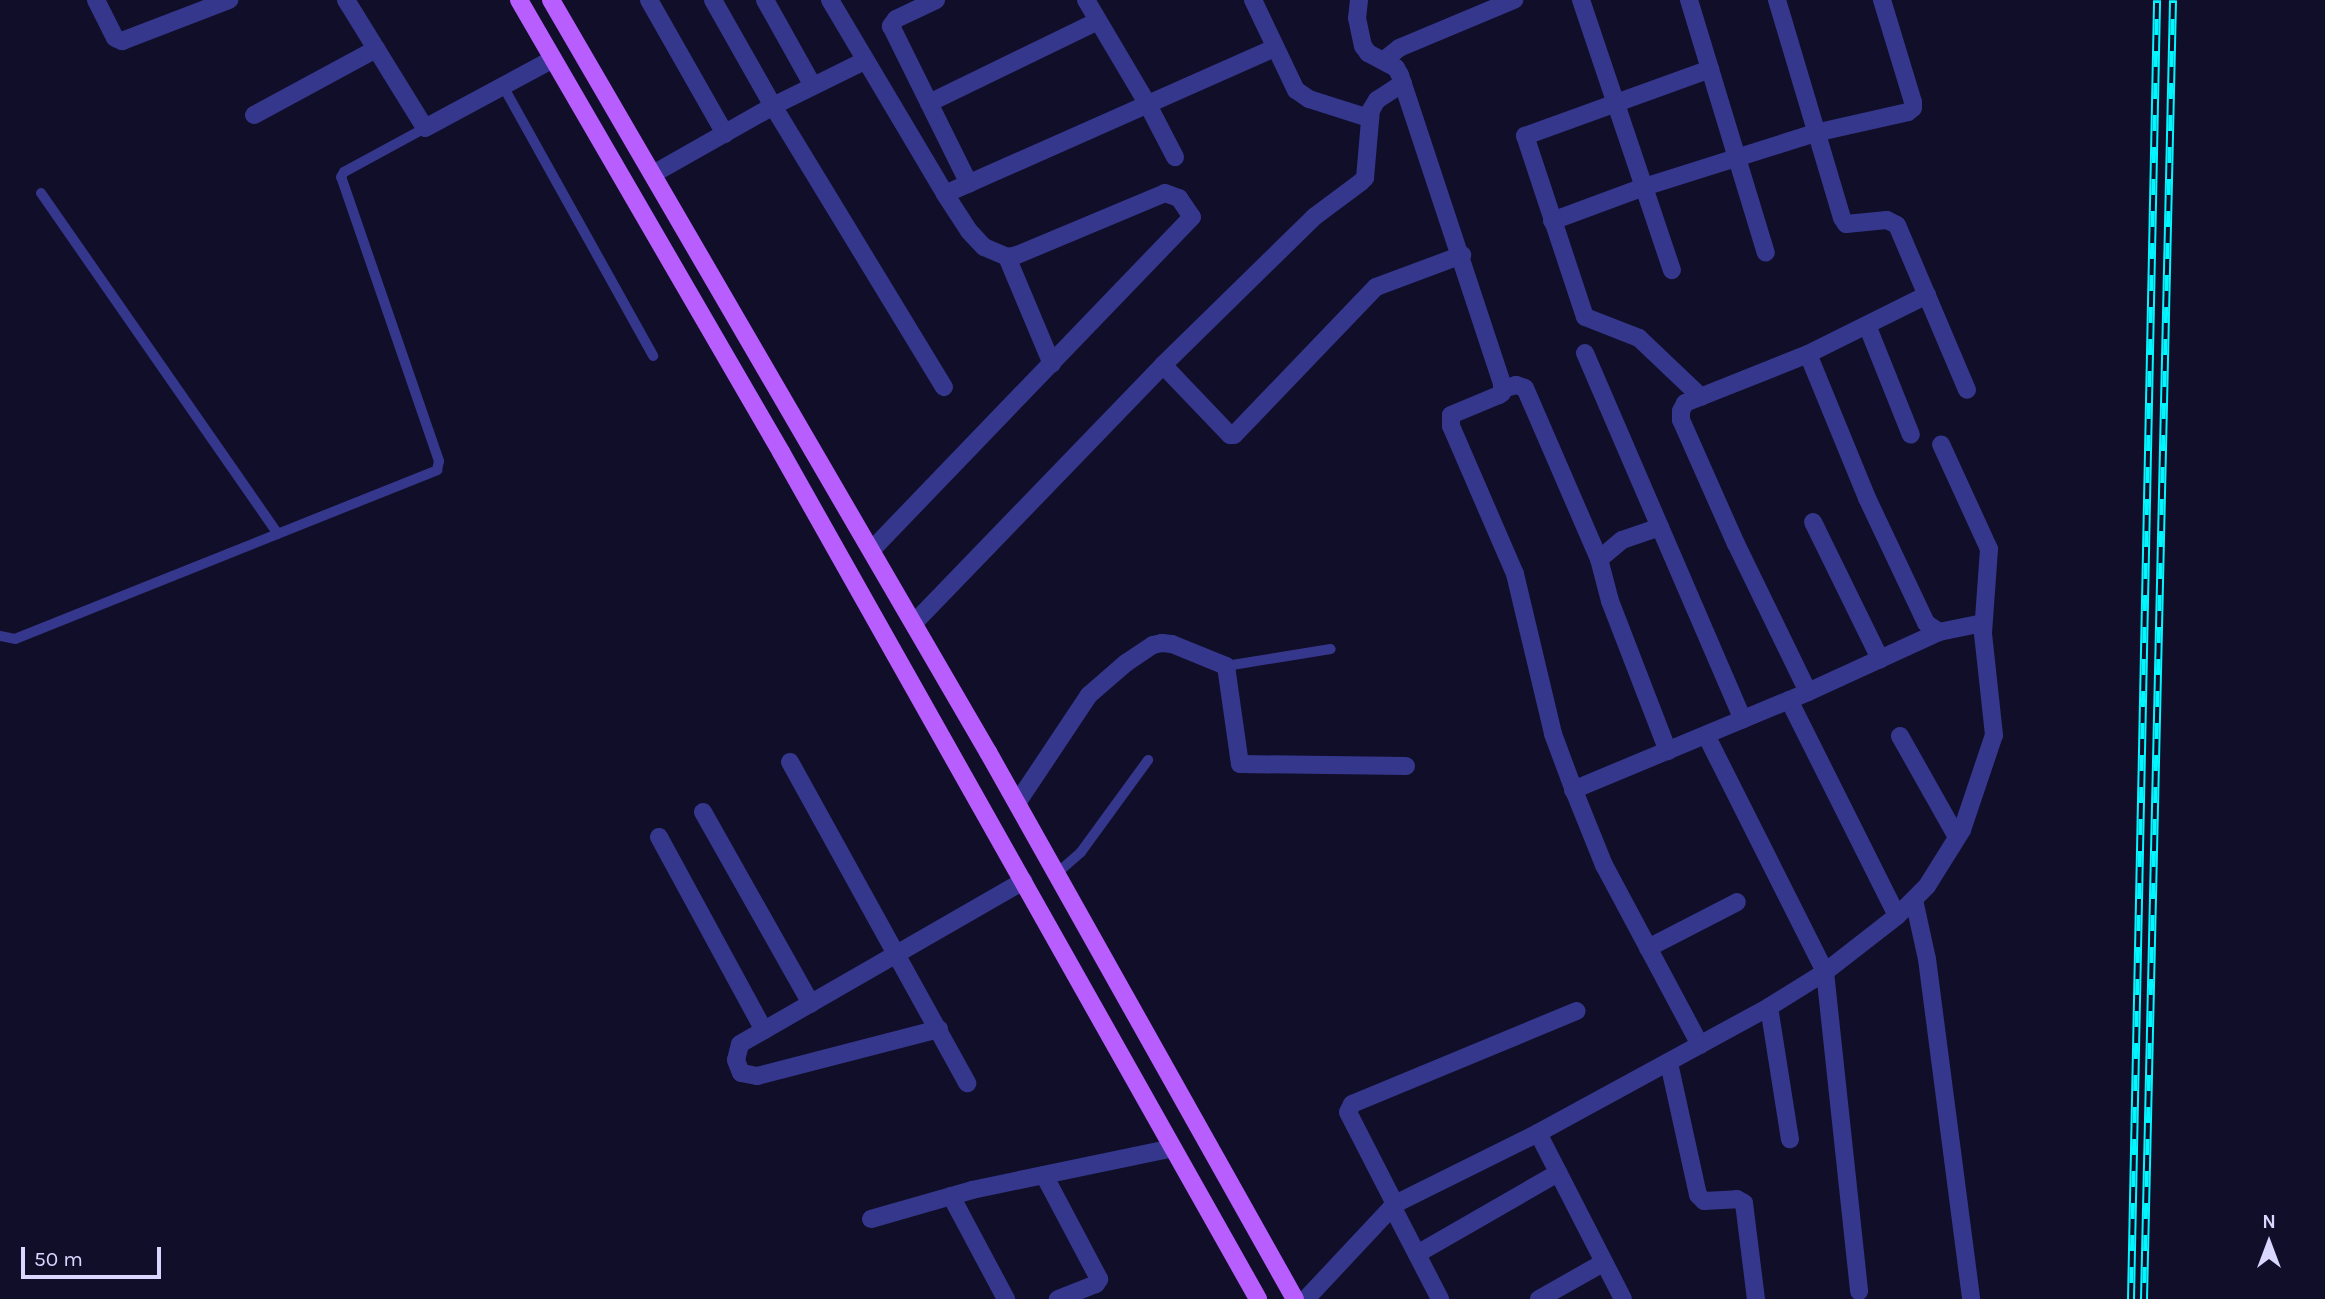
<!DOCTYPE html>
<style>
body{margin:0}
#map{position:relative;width:2325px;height:1299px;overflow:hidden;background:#110e2a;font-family:Karla,sans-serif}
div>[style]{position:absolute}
.lane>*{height:10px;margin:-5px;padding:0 5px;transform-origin:5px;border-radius:5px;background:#35378d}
.street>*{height:18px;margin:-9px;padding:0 9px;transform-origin:9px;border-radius:9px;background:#35378d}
.primary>*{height:18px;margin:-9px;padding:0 9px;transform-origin:9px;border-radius:9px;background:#b85eff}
.rail>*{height:8px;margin-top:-4px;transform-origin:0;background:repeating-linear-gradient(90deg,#110e2a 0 16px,#03f6ff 0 32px);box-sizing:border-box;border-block:2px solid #03f6ff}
span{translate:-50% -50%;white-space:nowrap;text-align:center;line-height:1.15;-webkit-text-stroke:6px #110e2a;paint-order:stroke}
.north{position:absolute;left:2234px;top:1208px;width:70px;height:70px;-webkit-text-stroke:5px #110e2a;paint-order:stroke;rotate:0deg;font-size:19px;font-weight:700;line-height:28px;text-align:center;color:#d9d7ff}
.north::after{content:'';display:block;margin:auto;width:24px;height:32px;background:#d9d7ff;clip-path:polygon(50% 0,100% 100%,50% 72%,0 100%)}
.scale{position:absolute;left:21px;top:1247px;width:140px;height:32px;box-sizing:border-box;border:4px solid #d9d7ff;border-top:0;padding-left:9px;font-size:21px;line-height:24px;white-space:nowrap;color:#d9d7ff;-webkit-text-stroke:5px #110e2a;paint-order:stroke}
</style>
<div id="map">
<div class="lane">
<div style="left:503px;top:86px;width:309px;rotate:60.9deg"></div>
<div style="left:41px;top:193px;width:415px;rotate:55.2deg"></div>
<div style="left:0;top:636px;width:15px;rotate:11deg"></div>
<div style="left:15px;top:639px;width:455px;rotate:-21.8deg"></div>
<div style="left:437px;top:470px;width:9px;rotate:-77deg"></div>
<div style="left:439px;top:461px;width:300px;rotate:-109deg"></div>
<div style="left:341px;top:177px;width:6px;rotate:-59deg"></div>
<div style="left:344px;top:172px;width:92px;rotate:-28.5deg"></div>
<div style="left:1226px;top:666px;width:106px;rotate:-9.2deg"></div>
<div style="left:1056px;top:874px;width:33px;rotate:-41deg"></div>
<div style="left:1081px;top:852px;width:114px;rotate:-53.9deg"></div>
</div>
<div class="street">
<div style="left:96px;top:0;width:42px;rotate:63.4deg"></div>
<div style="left:115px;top:38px;width:8px;rotate:23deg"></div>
<div style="left:122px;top:41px;width:115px;rotate:-21deg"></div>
<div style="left:346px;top:0;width:150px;rotate:58.3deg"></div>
<div style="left:425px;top:128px;width:145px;rotate:-28.3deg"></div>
<div style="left:649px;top:0;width:154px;rotate:60.4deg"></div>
<div style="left:713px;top:0;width:122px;rotate:60.5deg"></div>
<div style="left:773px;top:106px;width:329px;rotate:58.7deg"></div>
<div style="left:765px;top:0;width:98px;rotate:60.8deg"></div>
<div style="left:830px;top:0;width:226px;rotate:59.3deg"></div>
<div style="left:945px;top:194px;width:44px;rotate:57deg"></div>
<div style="left:969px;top:231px;width:22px;rotate:47deg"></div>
<div style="left:984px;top:247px;width:25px;rotate:23deg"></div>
<div style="left:1007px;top:257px;width:10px;rotate:-11deg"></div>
<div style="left:1017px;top:255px;width:160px;rotate:-22.7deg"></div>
<div style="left:1165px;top:193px;width:15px;rotate:20deg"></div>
<div style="left:1179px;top:198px;width:23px;rotate:56deg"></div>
<div style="left:1192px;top:217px;width:462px;rotate:133.9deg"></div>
<div style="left:936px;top:0;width:44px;rotate:154.6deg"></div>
<div style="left:896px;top:19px;width:9px;rotate:126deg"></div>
<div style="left:891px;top:26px;width:176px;rotate:63.7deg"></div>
<div style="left:1086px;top:0;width:120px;rotate:59.4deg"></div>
<div style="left:1147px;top:103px;width:61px;rotate:62.6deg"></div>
<div style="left:1253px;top:0;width:100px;rotate:64.5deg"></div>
<div style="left:1296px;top:90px;width:16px;rotate:35deg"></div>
<div style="left:1309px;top:99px;width:63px;rotate:17.6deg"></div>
<div style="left:1359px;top:0;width:18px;rotate:96deg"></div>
<div style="left:1357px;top:18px;width:29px;rotate:78deg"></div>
<div style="left:1363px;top:46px;width:9px;rotate:54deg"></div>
<div style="left:1368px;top:53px;width:32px;rotate:28deg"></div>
<div style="left:1396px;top:68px;width:8px;rotate:60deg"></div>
<div style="left:1400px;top:75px;width:325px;rotate:71.7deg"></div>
<div style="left:1502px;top:384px;width:9px;rotate:90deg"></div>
<div style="left:1502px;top:393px;width:4px;rotate:146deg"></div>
<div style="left:1499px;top:395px;width:52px;rotate:157.4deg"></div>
<div style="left:1451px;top:415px;width:11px;rotate:90deg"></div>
<div style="left:1451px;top:426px;width:161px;rotate:66.6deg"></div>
<div style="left:1515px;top:574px;width:164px;rotate:76.6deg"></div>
<div style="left:1553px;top:734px;width:63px;rotate:69.6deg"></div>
<div style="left:1575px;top:793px;width:78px;rotate:68.1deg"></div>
<div style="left:1604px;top:865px;width:204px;rotate:61.9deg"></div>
<div style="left:1581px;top:0;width:285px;rotate:71.4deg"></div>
<div style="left:1689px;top:0;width:264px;rotate:73.1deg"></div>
<div style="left:1777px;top:0;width:227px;rotate:73.4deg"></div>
<div style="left:1842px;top:218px;width:7px;rotate:56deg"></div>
<div style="left:1846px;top:224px;width:41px;rotate:-5.6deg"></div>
<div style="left:1887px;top:220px;width:11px;rotate:27deg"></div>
<div style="left:1897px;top:225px;width:179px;rotate:67deg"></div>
<div style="left:1389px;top:64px;width:7px;rotate:-98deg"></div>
<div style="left:1388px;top:57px;width:14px;rotate:-39deg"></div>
<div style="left:1399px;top:48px;width:125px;rotate:-22.7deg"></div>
<div style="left:929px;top:103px;width:188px;rotate:-25.9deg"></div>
<div style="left:254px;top:115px;width:139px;rotate:-28.4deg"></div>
<div style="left:653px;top:174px;width:138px;rotate:-29.5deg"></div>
<div style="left:773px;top:106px;width:102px;rotate:-26.3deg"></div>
<div style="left:945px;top:194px;width:361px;rotate:-23.9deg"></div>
<div style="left:1552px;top:221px;width:98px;rotate:-20.3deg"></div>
<div style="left:1644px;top:187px;width:179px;rotate:-17.5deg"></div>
<div style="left:1815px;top:133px;width:95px;rotate:-12.7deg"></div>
<div style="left:1908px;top:112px;width:6px;rotate:-39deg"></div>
<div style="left:1913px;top:108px;width:6px;rotate:-90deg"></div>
<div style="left:1913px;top:102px;width:107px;rotate:-106.9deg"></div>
<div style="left:1007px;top:257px;width:116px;rotate:67.2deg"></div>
<div style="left:1867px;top:325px;width:118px;rotate:68.2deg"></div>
<div style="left:1585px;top:353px;width:399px;rotate:66.7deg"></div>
<div style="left:1808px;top:354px;width:156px;rotate:67.7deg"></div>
<div style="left:1867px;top:498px;width:138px;rotate:64.7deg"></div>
<div style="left:1926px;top:623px;width:16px;rotate:35deg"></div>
<div style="left:1939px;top:632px;width:45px;rotate:-11.6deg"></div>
<div style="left:1163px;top:365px;width:97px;rotate:46.3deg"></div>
<div style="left:1230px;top:435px;width:4px"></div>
<div style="left:1234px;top:435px;width:205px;rotate:-46.2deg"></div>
<div style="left:1376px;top:287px;width:92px;rotate:-20.4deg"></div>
<div style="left:1503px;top:389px;width:14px;rotate:-17deg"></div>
<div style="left:1516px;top:385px;width:9px;rotate:18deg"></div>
<div style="left:1525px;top:388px;width:186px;rotate:66.6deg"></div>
<div style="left:1701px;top:397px;width:86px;rotate:-136.4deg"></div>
<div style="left:1639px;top:338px;width:58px;rotate:-158.7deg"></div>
<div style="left:1585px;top:317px;width:191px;rotate:-108.3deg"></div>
<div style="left:1525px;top:136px;width:197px;rotate:-19.9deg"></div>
<div style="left:1813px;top:522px;width:153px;rotate:63.9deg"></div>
<div style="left:1660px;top:527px;width:40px;rotate:161.1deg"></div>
<div style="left:1622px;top:540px;width:30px;rotate:140deg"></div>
<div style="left:1599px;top:559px;width:43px;rotate:75.3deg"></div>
<div style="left:1610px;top:601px;width:161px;rotate:68.9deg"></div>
<div style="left:914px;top:623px;width:359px;rotate:-46deg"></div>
<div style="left:1163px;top:365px;width:211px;rotate:-44.4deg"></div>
<div style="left:1314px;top:217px;width:59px;rotate:-36.7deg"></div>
<div style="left:1361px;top:182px;width:6px;rotate:-45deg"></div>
<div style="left:1365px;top:178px;width:68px;rotate:-85deg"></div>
<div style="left:1371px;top:110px;width:12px;rotate:-59deg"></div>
<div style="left:1377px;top:100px;width:31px;rotate:-33deg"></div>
<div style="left:1808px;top:692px;width:165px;rotate:-115.9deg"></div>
<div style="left:1736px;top:544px;width:136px;rotate:-113.9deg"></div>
<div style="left:1681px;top:420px;width:9px;rotate:-90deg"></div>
<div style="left:1681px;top:411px;width:9px;rotate:-63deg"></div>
<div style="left:1685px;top:403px;width:132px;rotate:-21.7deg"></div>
<div style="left:1808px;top:354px;width:133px;rotate:-26.4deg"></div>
<div style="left:1789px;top:700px;width:241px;rotate:63.4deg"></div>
<div style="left:1706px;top:735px;width:265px;rotate:63.3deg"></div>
<div style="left:1825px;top:972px;width:321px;rotate:83.9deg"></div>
<div style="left:1900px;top:736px;width:116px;rotate:60.6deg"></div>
<div style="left:790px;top:762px;width:367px;rotate:61.1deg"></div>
<div style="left:1573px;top:790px;width:255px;rotate:-22.6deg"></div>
<div style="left:1808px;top:692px;width:144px;rotate:-24.6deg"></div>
<div style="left:1017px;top:803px;width:130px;rotate:-56.3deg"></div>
<div style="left:1089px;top:695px;width:49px;rotate:-40.9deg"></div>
<div style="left:1126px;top:663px;width:32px;rotate:-34deg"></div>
<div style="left:1153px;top:645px;width:9px;rotate:-13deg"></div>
<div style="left:1162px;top:643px;width:10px;rotate:6deg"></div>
<div style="left:1172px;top:644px;width:58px;rotate:22.2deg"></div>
<div style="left:1226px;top:666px;width:99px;rotate:81.9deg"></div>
<div style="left:1240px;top:764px;width:166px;rotate:0.7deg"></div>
<div style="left:703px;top:812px;width:220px;rotate:60.6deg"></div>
<div style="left:659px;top:837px;width:220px;rotate:61.5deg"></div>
<div style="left:1914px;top:900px;width:60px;rotate:77.6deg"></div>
<div style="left:1927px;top:959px;width:343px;rotate:82.6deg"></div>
<div style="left:1648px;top:948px;width:100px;rotate:-27.3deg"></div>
<div style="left:1769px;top:1007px;width:134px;rotate:81deg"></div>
<div style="left:939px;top:1029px;width:188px;rotate:165.5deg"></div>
<div style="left:757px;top:1076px;width:16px;rotate:-169deg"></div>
<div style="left:741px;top:1073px;width:14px;rotate:-111deg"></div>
<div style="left:736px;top:1060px;width:16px;rotate:-76deg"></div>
<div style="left:740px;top:1044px;width:327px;rotate:-29.9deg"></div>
<div style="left:1669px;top:1063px;width:135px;rotate:77.6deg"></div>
<div style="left:1698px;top:1195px;width:8px;rotate:45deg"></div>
<div style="left:1704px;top:1201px;width:33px;rotate:-3deg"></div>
<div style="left:1737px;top:1199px;width:8px;rotate:30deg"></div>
<div style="left:1744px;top:1203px;width:97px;rotate:82.9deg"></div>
<div style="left:1538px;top:1133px;width:186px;rotate:62.9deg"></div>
<div style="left:1044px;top:1175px;width:118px;rotate:62.1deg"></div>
<div style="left:1099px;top:1279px;width:6px;rotate:121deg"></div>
<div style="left:1096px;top:1284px;width:41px;rotate:158.5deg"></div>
<div style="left:951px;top:1196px;width:117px;rotate:61.9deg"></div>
<div style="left:1395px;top:1204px;width:103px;rotate:-117.1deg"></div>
<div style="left:1348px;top:1112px;width:9px;rotate:-63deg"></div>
<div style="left:1352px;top:1104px;width:243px;rotate:-22.5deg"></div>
<div style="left:1392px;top:1206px;width:105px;rotate:62.7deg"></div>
<div style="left:871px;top:1219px;width:105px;rotate:-16deg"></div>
<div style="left:972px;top:1190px;width:205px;rotate:-11.8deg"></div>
<div style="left:1417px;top:1254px;width:163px;rotate:-29.9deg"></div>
<div style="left:1306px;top:1299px;width:130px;rotate:-46.9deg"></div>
<div style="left:1395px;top:1204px;width:160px;rotate:-26.4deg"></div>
<div style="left:1538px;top:1133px;width:263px;rotate:-28.6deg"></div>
<div style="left:1769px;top:1007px;width:66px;rotate:-32deg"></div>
<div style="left:1825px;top:972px;width:91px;rotate:-37.9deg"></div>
<div style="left:1897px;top:916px;width:42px;rotate:-45deg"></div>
<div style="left:1927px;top:886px;width:66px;rotate:-58deg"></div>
<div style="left:1962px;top:830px;width:100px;rotate:-71.4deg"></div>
<div style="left:1994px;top:735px;width:103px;rotate:-96.2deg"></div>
<div style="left:1983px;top:633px;width:84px;rotate:-85.9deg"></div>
<div style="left:1989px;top:549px;width:115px;rotate:-114.6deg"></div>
<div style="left:1539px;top:1299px;width:73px;rotate:-29.4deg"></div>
</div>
<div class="primary">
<div style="left:519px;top:0;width:522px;rotate:59.9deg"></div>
<div style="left:781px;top:452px;width:972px;rotate:60.61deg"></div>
<div style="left:551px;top:0;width:870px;rotate:59.84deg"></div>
<div style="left:988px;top:752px;width:627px;rotate:60.7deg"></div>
</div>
<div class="rail">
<div style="left:2131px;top:1299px;width:1299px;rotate:-88.85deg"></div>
<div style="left:2144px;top:1299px;width:1299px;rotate:-88.72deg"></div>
</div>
<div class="north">N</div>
<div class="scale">50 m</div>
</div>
